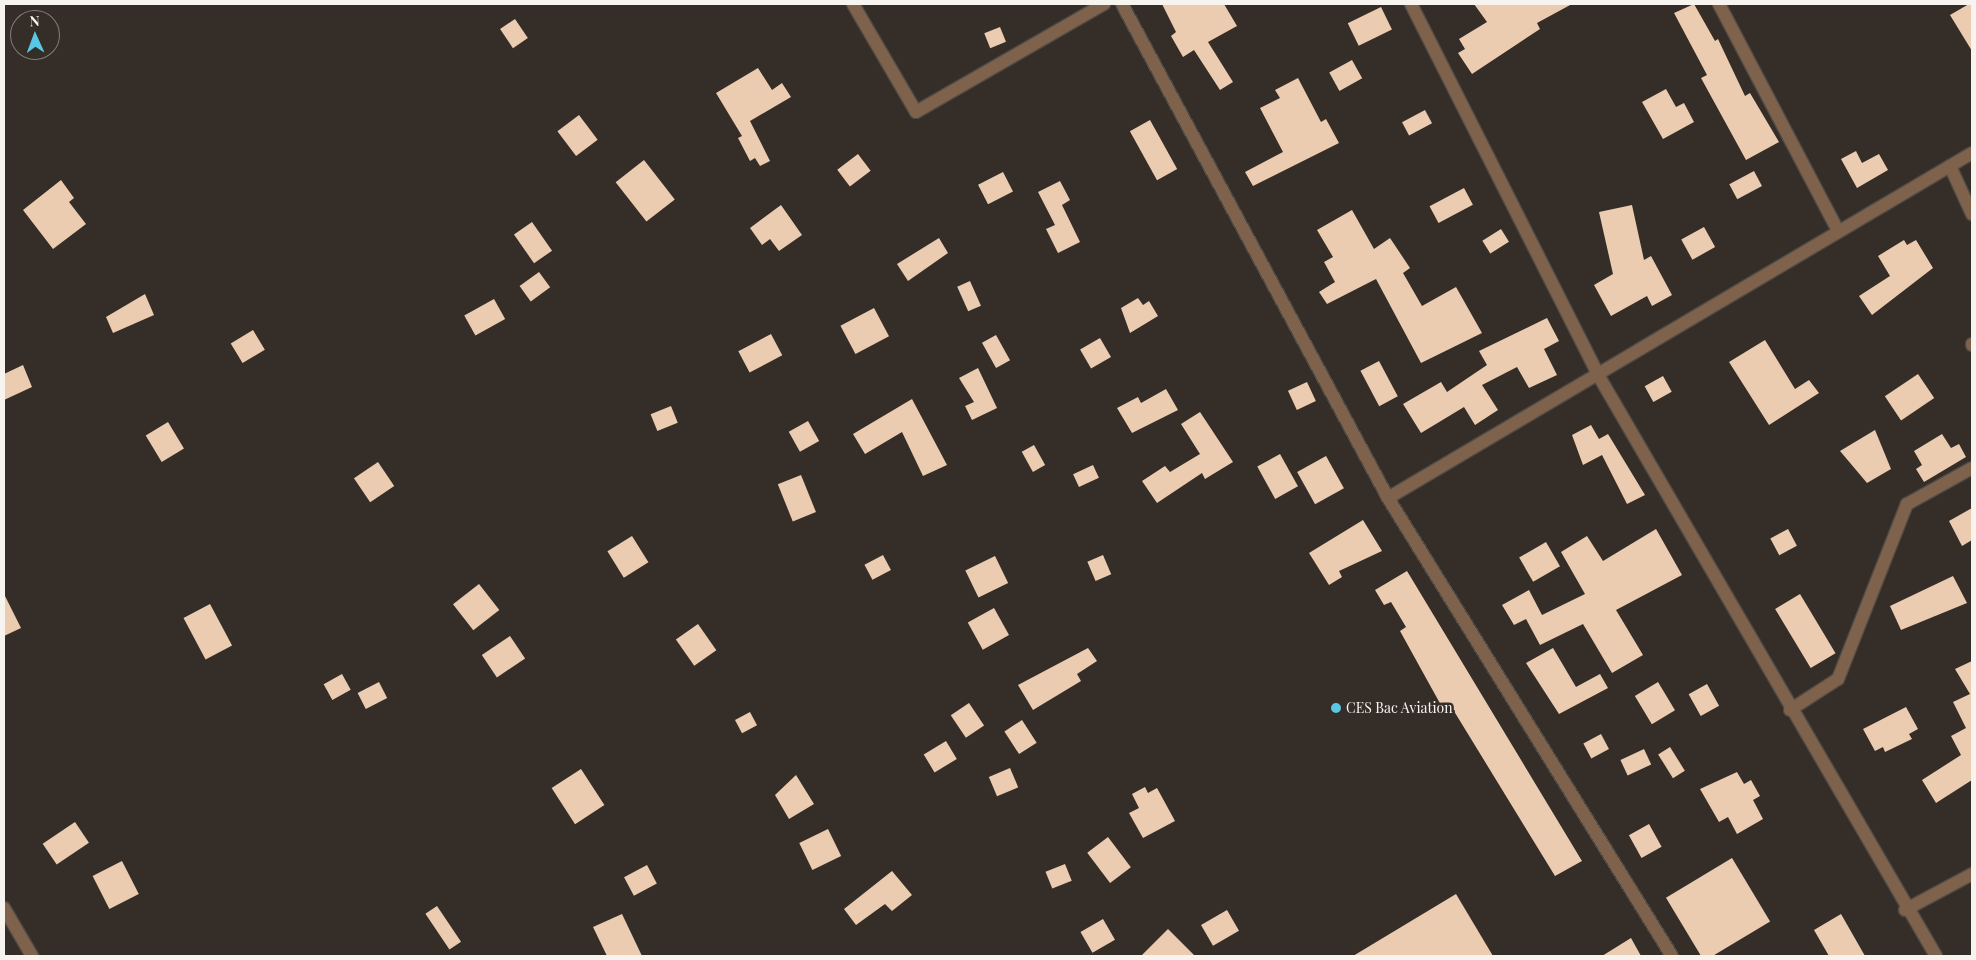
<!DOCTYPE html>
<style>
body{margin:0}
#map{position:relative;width:1976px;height:960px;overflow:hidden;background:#352e28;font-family:"Playfair Display",serif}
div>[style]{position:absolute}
.building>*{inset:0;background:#ecccb0;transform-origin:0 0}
.roads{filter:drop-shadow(1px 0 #504a44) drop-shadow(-1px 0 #504a44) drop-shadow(0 1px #504a44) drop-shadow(0 -1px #504a44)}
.minor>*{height:12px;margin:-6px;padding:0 6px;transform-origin:6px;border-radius:6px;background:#7f624c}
.tertiary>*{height:12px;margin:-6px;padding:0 6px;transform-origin:6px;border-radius:6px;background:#7f624c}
.dots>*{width:14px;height:14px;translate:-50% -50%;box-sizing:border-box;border:2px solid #352e28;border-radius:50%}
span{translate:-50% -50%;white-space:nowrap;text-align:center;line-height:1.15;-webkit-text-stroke:5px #352e28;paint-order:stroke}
.poi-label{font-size:14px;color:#f7f3ef}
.left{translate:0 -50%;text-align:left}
.frame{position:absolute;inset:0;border:5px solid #f7f3ef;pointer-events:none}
.north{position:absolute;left:10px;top:10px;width:50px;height:50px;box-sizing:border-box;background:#352e28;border:1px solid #837d78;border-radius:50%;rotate:358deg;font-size:14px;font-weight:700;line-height:20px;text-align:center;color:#f7f3ef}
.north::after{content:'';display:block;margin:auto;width:18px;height:22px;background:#59c8e4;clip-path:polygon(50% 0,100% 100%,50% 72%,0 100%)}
</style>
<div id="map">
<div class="building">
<div style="clip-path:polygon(1162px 4px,1224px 4px,1237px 26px,1208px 42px,1233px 82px,1220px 90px,1194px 50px,1183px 57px,1171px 36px,1176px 32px)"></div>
<div style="clip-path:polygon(1474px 4px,1572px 4px,1537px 23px,1540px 29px,1472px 74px,1458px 53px,1465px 49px,1459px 39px,1487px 22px)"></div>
<div style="clip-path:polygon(1694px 4px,1715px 41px,1718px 39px,1745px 96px,1750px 93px,1779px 142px,1746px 160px,1701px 78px,1707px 75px,1674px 13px)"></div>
<div style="clip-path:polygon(1969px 4px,1972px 4px,1972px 51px,1950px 15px)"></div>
<div style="left:1381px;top:7px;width:25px;height:37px;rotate:64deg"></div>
<div style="left:515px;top:19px;width:23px;height:18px;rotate:56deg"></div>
<div style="left:1000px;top:27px;width:16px;height:17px;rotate:68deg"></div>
<div style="left:1352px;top:60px;width:21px;height:26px;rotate:61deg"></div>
<div style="clip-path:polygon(758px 68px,772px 90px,782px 83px,791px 97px,750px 121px,770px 161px,760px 166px,755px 158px,750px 161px,738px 138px,742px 136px,716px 93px)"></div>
<div style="clip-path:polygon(1298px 78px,1321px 122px,1326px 119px,1339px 143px,1253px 186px,1245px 172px,1283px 152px,1260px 108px,1280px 98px,1275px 90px)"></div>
<div style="clip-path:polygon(1666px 89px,1676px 107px,1684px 103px,1694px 122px,1663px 139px,1642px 102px)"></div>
<div style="left:1425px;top:110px;width:15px;height:26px;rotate:62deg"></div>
<div style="left:579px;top:115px;width:31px;height:27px;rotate:53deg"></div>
<div style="left:1150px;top:120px;width:56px;height:23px;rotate:61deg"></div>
<div style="clip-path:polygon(1856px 151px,1862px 163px,1879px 154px,1888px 170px,1857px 188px,1841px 159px)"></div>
<div style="left:858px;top:154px;width:21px;height:26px;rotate:53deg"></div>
<div style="left:644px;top:160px;width:50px;height:36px;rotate:52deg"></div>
<div style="left:1754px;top:171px;width:17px;height:28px;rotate:62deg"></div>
<div style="left:1003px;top:172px;width:22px;height:28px;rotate:63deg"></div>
<div style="clip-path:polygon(61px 180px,74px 198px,69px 202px,86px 224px,53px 249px,23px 210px)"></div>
<div style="clip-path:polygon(1060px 181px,1070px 200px,1062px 205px,1080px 242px,1058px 253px,1046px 229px,1055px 225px,1038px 192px)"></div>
<div style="left:1464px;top:188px;width:19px;height:39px;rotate:62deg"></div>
<div style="clip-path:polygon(781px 205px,802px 235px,779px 251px,770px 239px,762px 245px,750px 228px)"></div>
<div style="clip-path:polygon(1632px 205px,1644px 260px,1651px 256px,1672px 295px,1652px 306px,1647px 296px,1611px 316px,1594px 285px,1613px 274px,1599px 212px)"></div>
<div style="clip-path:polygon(1352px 210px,1374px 249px,1390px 238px,1410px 268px,1403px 273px,1422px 306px,1456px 287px,1482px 333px,1421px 363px,1376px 279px,1327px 304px,1319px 292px,1335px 282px,1324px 262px,1333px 257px,1317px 230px)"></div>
<div style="left:532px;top:222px;width:35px;height:22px;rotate:55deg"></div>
<div style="left:1704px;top:227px;width:23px;height:26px;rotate:61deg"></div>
<div style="left:1501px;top:229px;width:15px;height:22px;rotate:58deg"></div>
<div style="clip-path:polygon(939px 238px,948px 253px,908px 281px,897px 264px)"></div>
<div style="clip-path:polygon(1904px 240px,1907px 245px,1916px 240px,1933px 268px,1872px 315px,1859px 296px,1890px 276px,1878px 256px)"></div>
<div style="left:539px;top:272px;width:19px;height:24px;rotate:54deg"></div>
<div style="left:970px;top:281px;width:27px;height:14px;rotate:66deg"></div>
<div style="clip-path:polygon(145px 294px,154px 315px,113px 333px,106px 317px)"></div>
<div style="clip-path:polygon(1138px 298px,1143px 305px,1149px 301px,1158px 316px,1130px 333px,1121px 308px)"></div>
<div style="left:494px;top:299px;width:23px;height:34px;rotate:61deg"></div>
<div style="left:874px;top:308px;width:32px;height:38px;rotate:62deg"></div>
<div style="clip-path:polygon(1547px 318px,1559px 341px,1544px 349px,1557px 375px,1529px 388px,1517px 367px,1482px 385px,1498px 410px,1475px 425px,1464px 407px,1421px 433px,1403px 404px,1441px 382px,1447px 392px,1487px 365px,1479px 351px)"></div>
<div style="left:253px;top:330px;width:23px;height:26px;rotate:59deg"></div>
<div style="left:771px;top:334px;width:24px;height:37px;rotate:62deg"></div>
<div style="left:996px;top:335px;width:29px;height:16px;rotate:61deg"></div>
<div style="left:1100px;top:338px;width:22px;height:23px;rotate:60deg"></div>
<div style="clip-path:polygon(1765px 340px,1795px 389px,1809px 380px,1819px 393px,1769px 425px,1729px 362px)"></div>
<div style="left:1379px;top:361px;width:40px;height:21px;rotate:62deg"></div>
<div style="clip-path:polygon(23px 365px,32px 387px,4px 400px,4px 374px)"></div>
<div style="clip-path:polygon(978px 368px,997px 408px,972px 420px,965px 406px,974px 402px,959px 378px)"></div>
<div style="left:1918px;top:374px;width:29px;height:40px;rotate:56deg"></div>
<div style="left:1663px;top:376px;width:18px;height:21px;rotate:61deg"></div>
<div style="left:1307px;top:382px;width:21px;height:21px;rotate:65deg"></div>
<div style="clip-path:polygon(1166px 389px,1178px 410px,1132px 433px,1117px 408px,1138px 397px,1141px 403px)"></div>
<div style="clip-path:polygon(912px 399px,947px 465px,923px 476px,902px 432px,865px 454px,853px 434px)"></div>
<div style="left:671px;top:406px;width:18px;height:22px;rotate:68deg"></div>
<div style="clip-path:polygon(1200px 412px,1233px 462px,1205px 479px,1202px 473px,1157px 503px,1142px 481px,1165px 466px,1170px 472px,1200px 454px,1181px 424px)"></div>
<div style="left:808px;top:421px;width:23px;height:22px;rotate:61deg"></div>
<div style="left:168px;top:422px;width:31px;height:26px;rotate:59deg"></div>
<div style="clip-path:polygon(1591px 425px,1599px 439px,1608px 434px,1645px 495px,1627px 504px,1602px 455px,1583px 465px,1572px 435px)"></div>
<div style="clip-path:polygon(1875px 430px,1891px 469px,1867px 483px,1840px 451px)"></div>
<div style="clip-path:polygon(1942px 434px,1951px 448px,1959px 444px,1966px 457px,1924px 482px,1916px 469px,1922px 465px,1914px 451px)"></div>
<div style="left:1034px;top:445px;width:23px;height:14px;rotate:61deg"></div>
<div style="left:1280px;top:454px;width:37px;height:26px;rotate:61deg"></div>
<div style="left:1326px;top:456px;width:37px;height:33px;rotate:61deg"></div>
<div style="left:378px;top:462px;width:29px;height:29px;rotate:56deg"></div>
<div style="left:1093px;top:465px;width:14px;height:22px;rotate:65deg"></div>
<div style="left:801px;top:475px;width:40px;height:25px;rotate:68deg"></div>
<div style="clip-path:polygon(1972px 508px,1972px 540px,1962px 546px,1949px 521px)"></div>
<div style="clip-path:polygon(1363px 520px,1382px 551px,1339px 571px,1342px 577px,1329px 585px,1309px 553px)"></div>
<div style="clip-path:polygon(1656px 529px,1682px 575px,1616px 610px,1643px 655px,1612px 673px,1583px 624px,1540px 645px,1526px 619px,1514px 625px,1502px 605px,1529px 590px,1542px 615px,1585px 594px,1561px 552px,1587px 536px,1603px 561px)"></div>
<div style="left:1788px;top:529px;width:19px;height:20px;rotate:62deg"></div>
<div style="left:632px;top:536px;width:31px;height:29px;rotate:58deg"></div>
<div style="left:1546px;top:542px;width:28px;height:31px;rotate:60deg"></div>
<div style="left:883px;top:555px;width:17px;height:21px;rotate:62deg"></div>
<div style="left:1103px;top:555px;width:21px;height:17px;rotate:67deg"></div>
<div style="left:995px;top:556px;width:30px;height:33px;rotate:64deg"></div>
<div style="clip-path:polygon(1407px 571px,1582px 861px,1555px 876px,1449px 703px,1442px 707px,1400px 631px,1406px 627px,1391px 602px,1384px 605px,1375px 590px)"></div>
<div style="clip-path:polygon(1953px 576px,1967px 603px,1901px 630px,1890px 606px)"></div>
<div style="left:479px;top:584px;width:33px;height:33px;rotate:52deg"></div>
<div style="clip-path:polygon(4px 594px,21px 628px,4px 636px)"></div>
<div style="left:1800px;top:594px;width:69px;height:29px;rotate:59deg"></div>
<div style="left:210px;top:604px;width:47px;height:30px;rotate:62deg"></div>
<div style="left:994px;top:608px;width:31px;height:30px;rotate:61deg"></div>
<div style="left:698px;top:624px;width:32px;height:27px;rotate:55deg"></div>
<div style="left:510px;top:636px;width:27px;height:34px;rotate:56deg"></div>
<div style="clip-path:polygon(1088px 648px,1097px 661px,1077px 674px,1081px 681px,1033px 710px,1018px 685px)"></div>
<div style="clip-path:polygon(1553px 648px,1576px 687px,1600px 674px,1608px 688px,1559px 714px,1526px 663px)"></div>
<div style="clip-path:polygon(1972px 661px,1972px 780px,1936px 803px,1922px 780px,1961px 755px,1951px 736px,1966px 728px,1953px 702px,1970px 694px,1955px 669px)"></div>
<div style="left:342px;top:674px;width:18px;height:21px;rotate:61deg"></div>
<div style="left:379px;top:682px;width:18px;height:24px;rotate:63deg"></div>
<div style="left:1658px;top:682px;width:33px;height:27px;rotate:59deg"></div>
<div style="left:1707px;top:684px;width:25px;height:21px;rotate:61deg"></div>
<div style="left:969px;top:703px;width:27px;height:22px;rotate:56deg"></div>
<div style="clip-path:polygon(1906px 707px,1918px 729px,1909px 734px,1912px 739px,1885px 752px,1883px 747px,1875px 751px,1863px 729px)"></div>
<div style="left:750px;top:712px;width:15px;height:17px;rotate:62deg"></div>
<div style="left:1022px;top:720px;width:27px;height:21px;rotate:57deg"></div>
<div style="left:1601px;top:734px;width:17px;height:20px;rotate:62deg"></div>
<div style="left:946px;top:741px;width:21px;height:26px;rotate:59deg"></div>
<div style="left:1670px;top:747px;width:28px;height:14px;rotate:58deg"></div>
<div style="left:1644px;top:749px;width:17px;height:26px;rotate:65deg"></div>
<div style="left:1010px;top:768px;width:21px;height:23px;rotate:67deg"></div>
<div style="left:581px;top:769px;width:43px;height:35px;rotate:57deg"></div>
<div style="clip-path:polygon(1737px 772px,1744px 784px,1751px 780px,1760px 796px,1753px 800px,1763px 819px,1737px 834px,1728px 817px,1719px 822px,1700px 789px)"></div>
<div style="clip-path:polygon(796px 775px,814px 804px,789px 819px,775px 795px)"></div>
<div style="clip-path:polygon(1145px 787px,1148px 793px,1157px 788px,1175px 821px,1143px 838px,1129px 813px,1139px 808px,1132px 794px)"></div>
<div style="left:75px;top:822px;width:25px;height:39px;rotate:56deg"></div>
<div style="left:1649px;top:824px;width:26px;height:23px;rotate:61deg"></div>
<div style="left:828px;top:829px;width:30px;height:32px;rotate:64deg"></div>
<div style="left:1108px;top:837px;width:38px;height:26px;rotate:53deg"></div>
<div style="left:1732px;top:858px;width:74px;height:77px;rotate:59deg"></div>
<div style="left:122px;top:861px;width:37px;height:33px;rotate:63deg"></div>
<div style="left:1065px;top:864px;width:18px;height:21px;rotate:68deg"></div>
<div style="left:647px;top:865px;width:21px;height:26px;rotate:62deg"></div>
<div style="clip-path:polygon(892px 871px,912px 895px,892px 911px,885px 904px,856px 925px,844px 909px)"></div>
<div style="clip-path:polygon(1456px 894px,1493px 956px,1353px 956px)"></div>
<div style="left:437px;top:906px;width:43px;height:14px;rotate:56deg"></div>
<div style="left:1227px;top:910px;width:24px;height:30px;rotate:60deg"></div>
<div style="clip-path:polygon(622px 914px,642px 956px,607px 956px,593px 927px)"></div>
<div style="clip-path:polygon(1841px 914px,1865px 956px,1829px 956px,1814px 930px)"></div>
<div style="left:1103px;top:919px;width:24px;height:26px;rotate:60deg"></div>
<div style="clip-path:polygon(1168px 929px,1195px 956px,1141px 956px)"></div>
<div style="clip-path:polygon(1631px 938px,1641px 956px,1602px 956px)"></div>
</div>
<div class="roads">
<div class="minor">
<div style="left:853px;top:4px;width:125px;rotate:59.7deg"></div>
<div style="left:916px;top:112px;width:217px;rotate:-29.9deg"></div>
<div style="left:1411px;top:4px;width:413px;rotate:63.2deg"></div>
<div style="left:1597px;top:373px;width:674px;rotate:59.82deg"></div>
<div style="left:1719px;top:4px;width:256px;rotate:62.3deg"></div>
<div style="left:1950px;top:166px;width:53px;rotate:65.4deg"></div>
<div style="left:1972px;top:344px;width:1px;rotate:90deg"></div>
<div style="left:1388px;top:498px;width:678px;rotate:-30.57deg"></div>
<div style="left:1790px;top:710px;width:57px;rotate:-32.9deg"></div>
<div style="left:1838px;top:679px;width:188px;rotate:-68.5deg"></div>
<div style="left:1907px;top:504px;width:74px;rotate:-29deg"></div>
<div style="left:4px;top:908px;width:56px;rotate:59.7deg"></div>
<div style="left:1905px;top:910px;width:76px;rotate:-28.2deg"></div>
</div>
<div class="tertiary">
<div style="left:1122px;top:4px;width:561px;rotate:61.7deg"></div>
<div style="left:1388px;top:498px;width:539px;rotate:58.2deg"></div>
</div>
</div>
<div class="dots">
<div style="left:1336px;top:708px;background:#59c8e4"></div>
</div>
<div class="poi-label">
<span class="left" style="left:1346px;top:708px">CES Bac Aviation</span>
</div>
<div class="frame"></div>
<div class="north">N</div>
</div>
